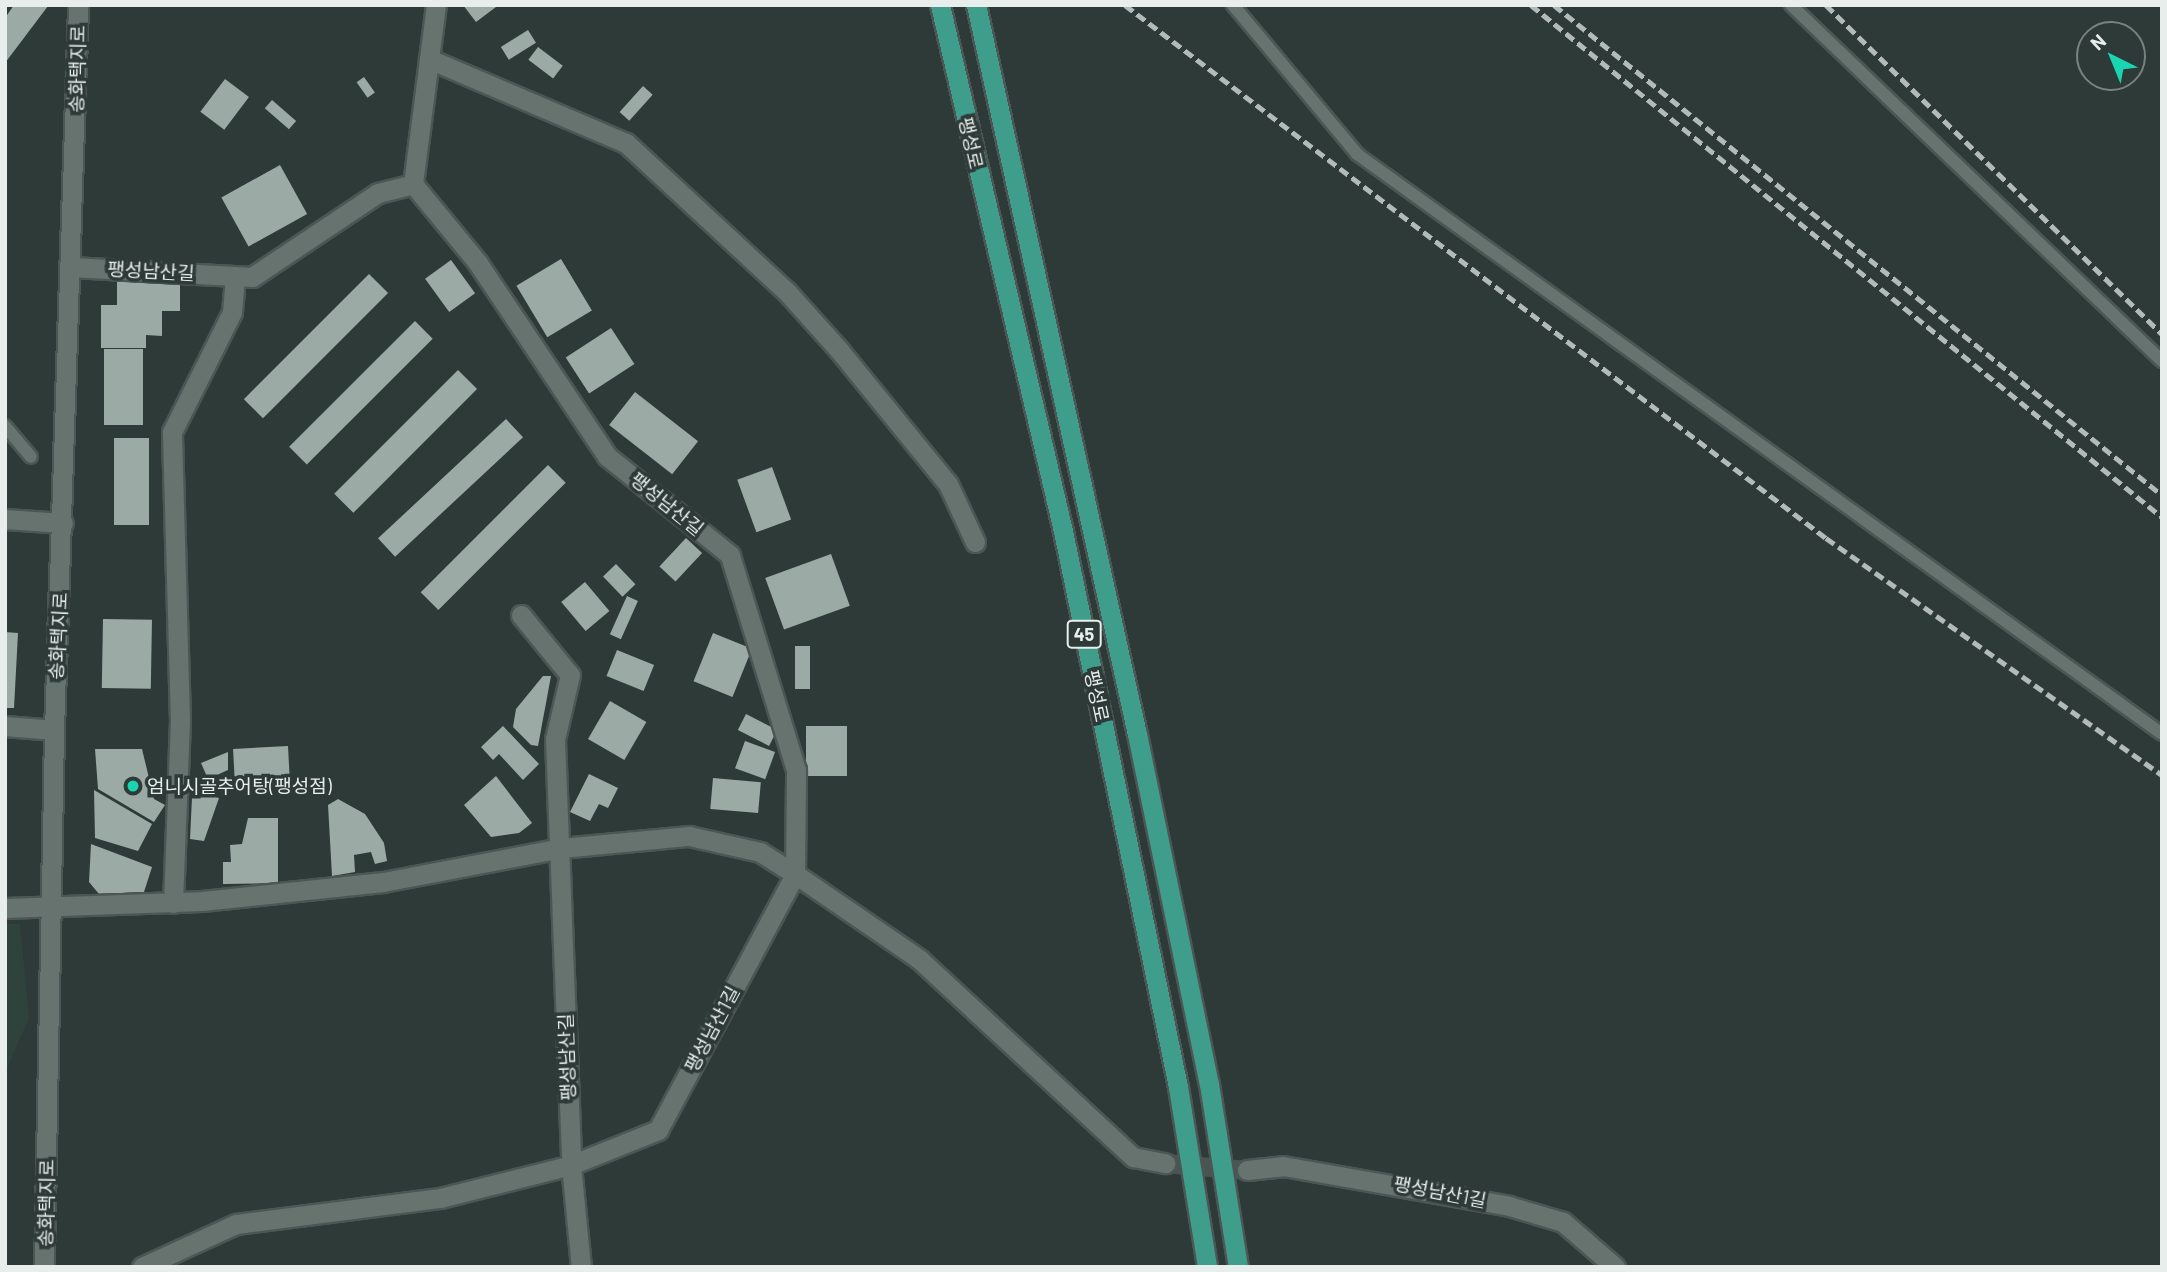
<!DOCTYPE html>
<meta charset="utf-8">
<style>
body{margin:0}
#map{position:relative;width:2167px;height:1272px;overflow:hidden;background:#2e3a37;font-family:Barlow,"Noto Sans KR",sans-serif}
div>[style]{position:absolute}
.built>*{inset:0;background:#2f433d}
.building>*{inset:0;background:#9caaa6;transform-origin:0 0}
.minor-tunnel>*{height:19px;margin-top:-9.5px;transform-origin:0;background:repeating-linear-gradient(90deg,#4a5552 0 19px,transparent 0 29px)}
.roads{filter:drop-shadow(2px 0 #4c5654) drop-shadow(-2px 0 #4c5654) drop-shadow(0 2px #4c5654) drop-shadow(0 -2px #4c5654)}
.service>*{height:12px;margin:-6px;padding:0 6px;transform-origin:6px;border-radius:6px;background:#66736f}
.minor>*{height:19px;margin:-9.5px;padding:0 9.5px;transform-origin:9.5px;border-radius:9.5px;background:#66736f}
.tertiary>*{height:19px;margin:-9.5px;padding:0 9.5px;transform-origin:9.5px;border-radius:9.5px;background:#66736f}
.primary>*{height:19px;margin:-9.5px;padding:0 9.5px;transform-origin:9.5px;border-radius:9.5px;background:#3f9e8b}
.rail>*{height:5px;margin-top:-2.5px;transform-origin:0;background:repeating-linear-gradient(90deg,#b3bbb9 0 10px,transparent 0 15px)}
.dots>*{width:19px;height:19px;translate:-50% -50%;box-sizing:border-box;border:4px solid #2e3a37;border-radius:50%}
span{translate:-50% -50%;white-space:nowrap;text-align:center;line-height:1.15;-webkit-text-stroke:7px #2e3a37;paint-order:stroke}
.shield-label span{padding:2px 5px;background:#2e3a37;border:2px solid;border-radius:5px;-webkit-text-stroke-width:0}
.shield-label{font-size:18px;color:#e7eeec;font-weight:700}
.street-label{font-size:19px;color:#e7eeec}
.poi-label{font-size:19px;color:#e7eeec}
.left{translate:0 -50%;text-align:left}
.frame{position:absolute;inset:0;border:7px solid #e7eeec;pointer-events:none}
.north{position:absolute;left:2076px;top:21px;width:70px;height:70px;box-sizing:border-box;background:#2e3a37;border:2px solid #78827f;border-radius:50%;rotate:317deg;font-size:19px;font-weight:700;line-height:28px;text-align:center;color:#e7eeec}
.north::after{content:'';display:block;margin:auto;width:24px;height:32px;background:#1ad5b2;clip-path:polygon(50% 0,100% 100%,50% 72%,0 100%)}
</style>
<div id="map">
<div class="built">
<div style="clip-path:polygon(5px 924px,20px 924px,29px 1018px,5px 1073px)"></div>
</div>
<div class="building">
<div style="clip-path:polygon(14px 5px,48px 6px,5px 63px,5px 18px)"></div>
<div style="clip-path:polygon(463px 5px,495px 5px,496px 7px,476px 22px)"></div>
<div style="left:528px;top:30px;width:15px;height:32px;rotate:58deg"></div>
<div style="left:538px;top:47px;width:31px;height:16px;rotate:37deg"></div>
<div style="left:364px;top:77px;width:19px;height:9px;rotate:55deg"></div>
<div style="left:225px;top:79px;width:30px;height:41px;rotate:37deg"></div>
<div style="left:643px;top:86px;width:13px;height:35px;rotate:42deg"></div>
<div style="left:272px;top:100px;width:32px;height:11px;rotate:41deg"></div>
<div style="left:280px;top:165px;width:56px;height:67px;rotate:61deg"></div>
<div style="left:561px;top:259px;width:60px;height:52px;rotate:59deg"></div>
<div style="left:451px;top:260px;width:41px;height:32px;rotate:54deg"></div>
<div style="left:369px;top:274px;width:27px;height:177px;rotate:45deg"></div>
<div style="clip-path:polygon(117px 277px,180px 278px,180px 311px,162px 311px,162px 336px,146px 335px,146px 348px,101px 348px,101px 305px,117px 305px)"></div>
<div style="left:415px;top:321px;width:25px;height:178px;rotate:45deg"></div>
<div style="left:611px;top:328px;width:43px;height:54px;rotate:57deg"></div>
<div style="left:104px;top:349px;width:39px;height:76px"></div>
<div style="left:458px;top:370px;width:27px;height:175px;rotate:45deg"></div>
<div style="left:635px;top:392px;width:80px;height:42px;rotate:38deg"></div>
<div style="left:506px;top:419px;width:25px;height:175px;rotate:47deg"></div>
<div style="left:114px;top:438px;width:35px;height:87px"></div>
<div style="left:548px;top:465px;width:25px;height:180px;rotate:45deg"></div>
<div style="left:772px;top:467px;width:56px;height:37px;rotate:70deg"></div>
<div style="left:686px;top:538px;width:22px;height:39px;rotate:43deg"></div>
<div style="left:831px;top:554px;width:55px;height:70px;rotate:70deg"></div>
<div style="left:616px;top:564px;width:28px;height:18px;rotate:46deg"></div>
<div style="left:585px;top:582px;width:38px;height:31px;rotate:50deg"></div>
<div style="left:627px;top:596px;width:12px;height:42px;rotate:24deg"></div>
<div style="left:103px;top:619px;width:49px;height:69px;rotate:1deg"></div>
<div style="clip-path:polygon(5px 632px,18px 633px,14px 708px,5px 708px)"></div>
<div style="left:713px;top:633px;width:42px;height:52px;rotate:22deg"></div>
<div style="left:795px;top:646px;width:15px;height:43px"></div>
<div style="left:617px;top:650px;width:40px;height:28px;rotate:22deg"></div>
<div style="clip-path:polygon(543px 676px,551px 676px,538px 746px,531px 745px,513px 727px,516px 709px)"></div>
<div style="left:610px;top:701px;width:42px;height:44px;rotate:30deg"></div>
<div style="left:746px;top:714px;width:35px;height:18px;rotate:27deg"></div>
<div style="clip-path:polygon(503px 726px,539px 764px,523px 780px,499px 754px,493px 760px,481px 747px)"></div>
<div style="left:806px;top:726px;width:41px;height:50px"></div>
<div style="left:745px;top:741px;width:32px;height:29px;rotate:20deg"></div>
<div style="left:288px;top:746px;width:34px;height:55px;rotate:87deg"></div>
<div style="clip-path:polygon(95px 749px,142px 749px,154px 799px,165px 805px,154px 822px,98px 789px)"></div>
<div style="clip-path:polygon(228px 752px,228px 770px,208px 779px,201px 763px)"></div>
<div style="clip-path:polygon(589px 774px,618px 788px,608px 808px,599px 804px,590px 821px,570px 812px)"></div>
<div style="clip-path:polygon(205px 776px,204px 792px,219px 798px,204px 841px,190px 839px,193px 777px)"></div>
<div style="clip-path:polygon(496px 776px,532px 823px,519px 833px,491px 837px,464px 805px)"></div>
<div style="left:713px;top:778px;width:48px;height:31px;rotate:5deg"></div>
<div style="clip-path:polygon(94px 790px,152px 824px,138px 851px,95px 838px)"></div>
<div style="clip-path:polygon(338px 799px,365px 814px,384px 843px,387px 861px,375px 864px,371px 852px,354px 855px,355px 872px,332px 876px,328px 805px)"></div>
<div style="clip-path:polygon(248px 818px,278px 818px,278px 883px,223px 884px,223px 862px,231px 862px,230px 845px,242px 844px)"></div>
<div style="clip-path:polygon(91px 844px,152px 867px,144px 892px,99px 894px,89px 882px)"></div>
</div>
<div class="minor-tunnel">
<div style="left:1165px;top:1163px;width:82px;rotate:4.9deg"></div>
</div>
<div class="roads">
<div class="service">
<div style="left:1233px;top:5px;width:194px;rotate:50.2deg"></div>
<div style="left:1357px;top:154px;width:992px;rotate:35.77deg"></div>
<div style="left:1791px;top:5px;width:514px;rotate:43.82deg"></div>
<div style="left:5px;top:426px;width:40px;rotate:50deg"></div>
</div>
<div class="minor">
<div style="left:429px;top:59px;width:214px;rotate:23.1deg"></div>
<div style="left:626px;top:143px;width:219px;rotate:42.8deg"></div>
<div style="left:787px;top:292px;width:78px;rotate:48.1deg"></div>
<div style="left:839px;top:350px;width:173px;rotate:50.9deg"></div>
<div style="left:948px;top:484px;width:64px;rotate:65deg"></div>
<div style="left:72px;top:267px;width:180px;rotate:3.2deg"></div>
<div style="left:252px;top:277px;width:151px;rotate:-33.7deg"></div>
<div style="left:378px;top:193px;width:36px;rotate:-14deg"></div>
<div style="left:5px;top:519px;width:58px;rotate:3.9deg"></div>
<div style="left:521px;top:615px;width:77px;rotate:50.8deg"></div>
<div style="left:570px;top:675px;width:66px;rotate:103.2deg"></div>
<div style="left:555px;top:739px;width:426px;rotate:87.8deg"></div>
<div style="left:571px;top:1165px;width:102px;rotate:84.4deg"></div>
<div style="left:5px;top:726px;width:49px;rotate:4.7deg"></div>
<div style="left:173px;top:903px;width:182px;rotate:-87.8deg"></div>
<div style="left:180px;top:721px;width:289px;rotate:-91.6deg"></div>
<div style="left:172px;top:432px;width:134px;rotate:-63.4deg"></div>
<div style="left:232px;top:312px;width:36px;rotate:-85deg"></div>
<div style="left:5px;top:908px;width:197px;rotate:-2deg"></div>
<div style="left:202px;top:901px;width:182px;rotate:-6deg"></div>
<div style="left:383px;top:882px;width:181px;rotate:-10.8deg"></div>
<div style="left:561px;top:848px;width:129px;rotate:-5.4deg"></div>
<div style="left:689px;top:836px;width:73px;rotate:12.7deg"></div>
<div style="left:760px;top:852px;width:41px;rotate:32.2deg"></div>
<div style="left:795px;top:874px;width:150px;rotate:34.4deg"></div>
<div style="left:919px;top:959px;width:292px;rotate:42.8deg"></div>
<div style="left:1133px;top:1157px;width:33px;rotate:11deg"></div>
<div style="left:1247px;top:1170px;width:36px;rotate:-6deg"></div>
<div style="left:1283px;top:1166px;width:230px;rotate:10deg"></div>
<div style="left:1509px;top:1206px;width:56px;rotate:16.5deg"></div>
<div style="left:1563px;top:1222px;width:69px;rotate:40.9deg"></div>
<div style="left:142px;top:1267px;width:103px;rotate:-24.6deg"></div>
<div style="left:236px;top:1224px;width:206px;rotate:-7.3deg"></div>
<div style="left:440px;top:1198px;width:135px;rotate:-14.1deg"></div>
<div style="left:571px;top:1165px;width:94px;rotate:-21.9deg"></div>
<div style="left:658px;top:1130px;width:290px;rotate:-61.8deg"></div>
<div style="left:795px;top:874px;width:104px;rotate:-89.4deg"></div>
<div style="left:796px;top:770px;width:225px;rotate:-107.1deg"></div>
<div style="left:730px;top:555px;width:158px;rotate:-141.2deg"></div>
<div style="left:607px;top:456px;width:232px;rotate:-123.8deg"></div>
<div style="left:478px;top:263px;width:102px;rotate:-129.4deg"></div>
<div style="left:413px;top:184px;width:180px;rotate:-82.7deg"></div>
</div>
<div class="tertiary">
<div style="left:44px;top:1267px;width:537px;rotate:-88.93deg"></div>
<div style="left:54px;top:730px;width:725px;rotate:-88.1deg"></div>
</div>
<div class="primary">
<div style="left:940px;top:5px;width:540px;rotate:76.84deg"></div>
<div style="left:1063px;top:531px;width:568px;rotate:78.31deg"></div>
<div style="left:1178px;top:1087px;width:182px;rotate:80.8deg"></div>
<div style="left:976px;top:5px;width:747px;rotate:77.55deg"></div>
<div style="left:1137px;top:734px;width:357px;rotate:78.4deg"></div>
<div style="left:1209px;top:1084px;width:185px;rotate:81deg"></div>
</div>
</div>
<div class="rail">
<div style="left:1125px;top:5px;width:881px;rotate:37.25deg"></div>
<div style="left:1826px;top:538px;width:411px;rotate:35.2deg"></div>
<div style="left:1531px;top:5px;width:813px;rotate:39.06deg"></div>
<div style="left:1554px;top:5px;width:781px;rotate:38.87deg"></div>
<div style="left:1826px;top:5px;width:470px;rotate:44.4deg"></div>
</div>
<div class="dots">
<div style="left:133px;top:786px;background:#1ad5b2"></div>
</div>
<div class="shield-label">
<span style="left:1084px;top:634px">45</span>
</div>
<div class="street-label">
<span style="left:77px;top:69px;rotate:-89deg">송화택지로</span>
<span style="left:971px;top:143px;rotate:77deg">팽성로</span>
<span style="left:151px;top:271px;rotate:3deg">팽성남산길</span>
<span style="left:667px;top:504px;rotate:39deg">팽성남산길</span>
<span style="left:58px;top:636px;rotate:-87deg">송화택지로</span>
<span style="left:1097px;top:696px;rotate:78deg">팽성로</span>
<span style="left:712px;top:1029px;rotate:-62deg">팽성남산1길</span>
<span style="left:567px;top:1057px;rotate:-92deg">팽성남산길</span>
<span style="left:1440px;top:1192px;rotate:11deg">팽성남산1길</span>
<span style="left:46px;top:1203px;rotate:-89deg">송화택지로</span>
</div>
<div class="poi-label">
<span class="left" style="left:147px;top:786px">엄니시골추어탕(팽성점)</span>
</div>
<div class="frame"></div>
<div class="north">N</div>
</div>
